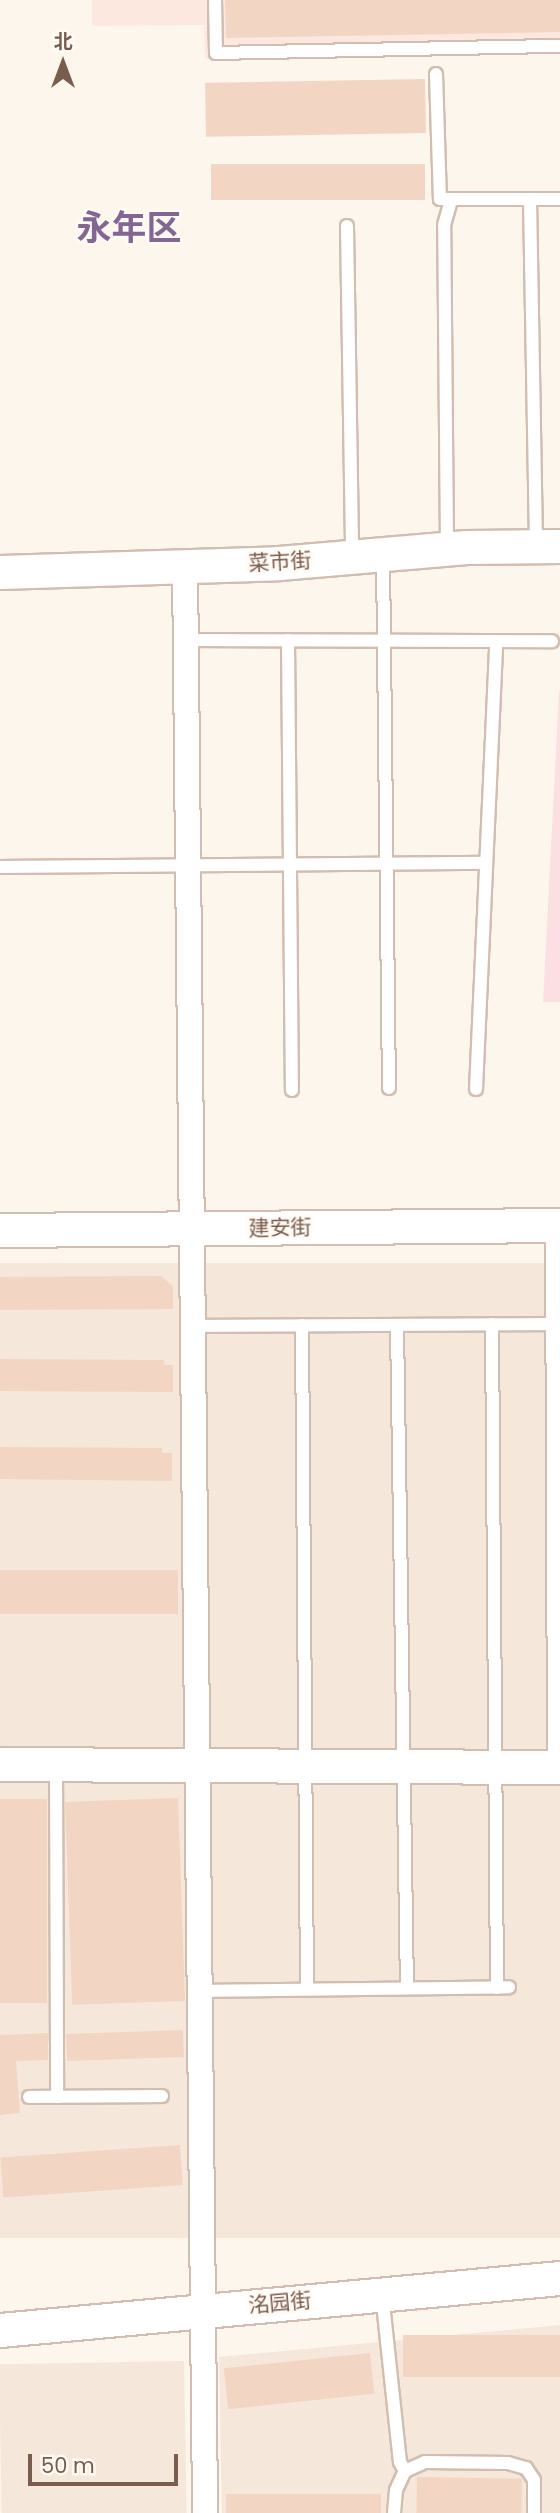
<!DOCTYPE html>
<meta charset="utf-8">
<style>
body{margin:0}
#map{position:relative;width:560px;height:2513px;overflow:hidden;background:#fdf6ec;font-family:Poppins,"Noto Sans SC",sans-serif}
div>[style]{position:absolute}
.residential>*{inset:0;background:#f5e8da;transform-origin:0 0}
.commercial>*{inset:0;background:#fde8e0}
.medical>*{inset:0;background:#fbdfe3}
.building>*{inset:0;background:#f3d5c3;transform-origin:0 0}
.roads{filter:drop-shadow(2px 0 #d1beb0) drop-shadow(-2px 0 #d1beb0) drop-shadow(0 2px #d1beb0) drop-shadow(0 -2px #d1beb0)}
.lane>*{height:12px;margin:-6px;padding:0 6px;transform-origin:6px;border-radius:6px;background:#fff}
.street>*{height:24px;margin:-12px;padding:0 12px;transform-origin:12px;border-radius:12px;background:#fff}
.secondary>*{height:33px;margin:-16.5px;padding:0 16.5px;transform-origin:16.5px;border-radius:16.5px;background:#fff}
span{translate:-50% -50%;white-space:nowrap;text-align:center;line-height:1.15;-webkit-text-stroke:5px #fffaf3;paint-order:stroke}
.street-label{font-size:21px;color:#7a5c4d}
.town-label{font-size:35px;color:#846695;font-weight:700}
.north{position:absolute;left:28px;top:28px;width:70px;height:70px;-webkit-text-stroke:5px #fffaf3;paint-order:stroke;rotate:0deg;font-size:19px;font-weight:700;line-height:28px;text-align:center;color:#7a5c4d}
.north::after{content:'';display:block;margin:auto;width:24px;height:32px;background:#7a5c4d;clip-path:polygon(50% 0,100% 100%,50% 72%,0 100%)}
.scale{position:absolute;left:28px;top:2454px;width:150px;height:32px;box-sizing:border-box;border:4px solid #7a5c4d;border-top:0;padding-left:9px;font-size:21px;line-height:24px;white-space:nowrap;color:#7a5c4d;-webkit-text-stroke:5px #fffaf3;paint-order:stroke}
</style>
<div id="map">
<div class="residential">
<div style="left:560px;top:1263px;width:975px;height:560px;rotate:90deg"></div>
<div style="clip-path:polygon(560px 2325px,560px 2513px,222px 2513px,219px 2357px)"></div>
<div style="left:184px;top:2361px;width:152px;height:185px;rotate:89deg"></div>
</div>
<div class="commercial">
<div style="clip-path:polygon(92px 0,560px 0,560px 52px,205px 59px,204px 25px,92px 26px)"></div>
</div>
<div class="medical">
<div style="clip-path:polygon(559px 692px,560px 692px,560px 1002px,543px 1002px)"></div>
</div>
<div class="building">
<div style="clip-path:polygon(225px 0,560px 0,560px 32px,226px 38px)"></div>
<div style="left:425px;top:79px;width:54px;height:220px;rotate:89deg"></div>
<div style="left:425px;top:164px;width:36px;height:214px;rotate:90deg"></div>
<div style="clip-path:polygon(161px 1276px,173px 1286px,173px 1309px,0 1310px,0 1277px)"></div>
<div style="clip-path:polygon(0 1359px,164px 1360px,164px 1365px,173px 1365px,173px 1392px,0 1391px)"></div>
<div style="clip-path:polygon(0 1447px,162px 1448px,162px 1453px,172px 1453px,172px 1481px,0 1479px)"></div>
<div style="left:0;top:1570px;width:178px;height:44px"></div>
<div style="left:178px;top:1798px;width:203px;height:113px;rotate:88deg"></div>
<div style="left:0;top:1799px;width:47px;height:204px"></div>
<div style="left:183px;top:2030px;width:27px;height:117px;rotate:88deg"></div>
<div style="clip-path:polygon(48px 2033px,48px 2060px,16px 2061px,20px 2113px,0 2115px,0 2035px)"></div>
<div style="left:180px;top:2145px;width:40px;height:180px;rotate:86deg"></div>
<div style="left:560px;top:2335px;width:42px;height:157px;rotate:90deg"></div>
<div style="left:370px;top:2353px;width:41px;height:147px;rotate:84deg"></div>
<div style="left:417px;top:2477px;width:105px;height:36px;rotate:1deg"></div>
<div style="left:226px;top:2494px;width:155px;height:19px"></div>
</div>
<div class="roads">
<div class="lane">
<div style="left:215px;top:0;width:53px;rotate:88.9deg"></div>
<div style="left:216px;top:53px;width:344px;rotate:-1.2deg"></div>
<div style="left:436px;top:74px;width:125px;rotate:88.2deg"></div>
<div style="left:440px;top:199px;width:120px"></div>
<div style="left:530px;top:199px;width:346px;rotate:89deg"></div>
<div style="left:347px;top:226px;width:328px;rotate:89.1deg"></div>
<div style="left:447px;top:546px;width:321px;rotate:-90.5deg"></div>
<div style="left:444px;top:225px;width:25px;rotate:-74deg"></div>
<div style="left:383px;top:555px;width:533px;rotate:89.36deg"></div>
<div style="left:185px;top:640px;width:367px;rotate:0.2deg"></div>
<div style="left:288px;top:640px;width:450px;rotate:89.5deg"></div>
<div style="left:0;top:867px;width:485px;rotate:-0.5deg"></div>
<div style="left:476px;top:1089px;width:448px;rotate:-87.4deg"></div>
<div style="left:492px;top:1324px;width:664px;rotate:89.57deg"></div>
<div style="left:302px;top:1325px;width:664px;rotate:89.57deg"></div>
<div style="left:397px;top:1325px;width:663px;rotate:89.14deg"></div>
<div style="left:191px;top:1326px;width:366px;rotate:-0.3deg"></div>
<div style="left:56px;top:1765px;width:332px;rotate:89.8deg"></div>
<div style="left:198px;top:1991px;width:311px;rotate:-0.7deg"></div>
<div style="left:29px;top:2097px;width:133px;rotate:-0.4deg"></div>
<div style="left:382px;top:2294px;width:169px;rotate:83.9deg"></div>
<div style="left:400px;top:2462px;width:10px;rotate:61deg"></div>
<div style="left:394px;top:2513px;width:23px;rotate:-85deg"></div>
<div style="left:396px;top:2490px;width:21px;rotate:-65deg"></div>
<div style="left:405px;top:2471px;width:22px;rotate:-24deg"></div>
<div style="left:425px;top:2462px;width:83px;rotate:0.7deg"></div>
<div style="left:508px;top:2463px;width:19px;rotate:16deg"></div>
<div style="left:526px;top:2468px;width:14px;rotate:56deg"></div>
<div style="left:534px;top:2480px;width:33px;rotate:90deg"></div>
</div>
<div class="street">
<div style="left:185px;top:566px;width:1947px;rotate:89.41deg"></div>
<div style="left:558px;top:1225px;width:542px;rotate:89.79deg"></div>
</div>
<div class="secondary">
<div style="left:0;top:572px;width:279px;rotate:-1.8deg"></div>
<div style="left:279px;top:563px;width:188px;rotate:-4.9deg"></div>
<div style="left:466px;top:547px;width:94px;rotate:-0.6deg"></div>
<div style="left:0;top:1230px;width:560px;rotate:-0.51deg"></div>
<div style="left:0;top:1764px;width:560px;rotate:0.31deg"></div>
<div style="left:0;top:2330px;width:562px;rotate:-5.31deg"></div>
</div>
</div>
<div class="street-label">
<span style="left:280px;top:562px;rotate:-3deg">菜市街</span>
<span style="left:280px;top:1228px;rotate:-1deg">建安街</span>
<span style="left:280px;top:2303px;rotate:-5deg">洺园街</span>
</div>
<div class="town-label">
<span style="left:129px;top:228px">永年区</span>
</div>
<div class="north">北</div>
<div class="scale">50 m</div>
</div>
